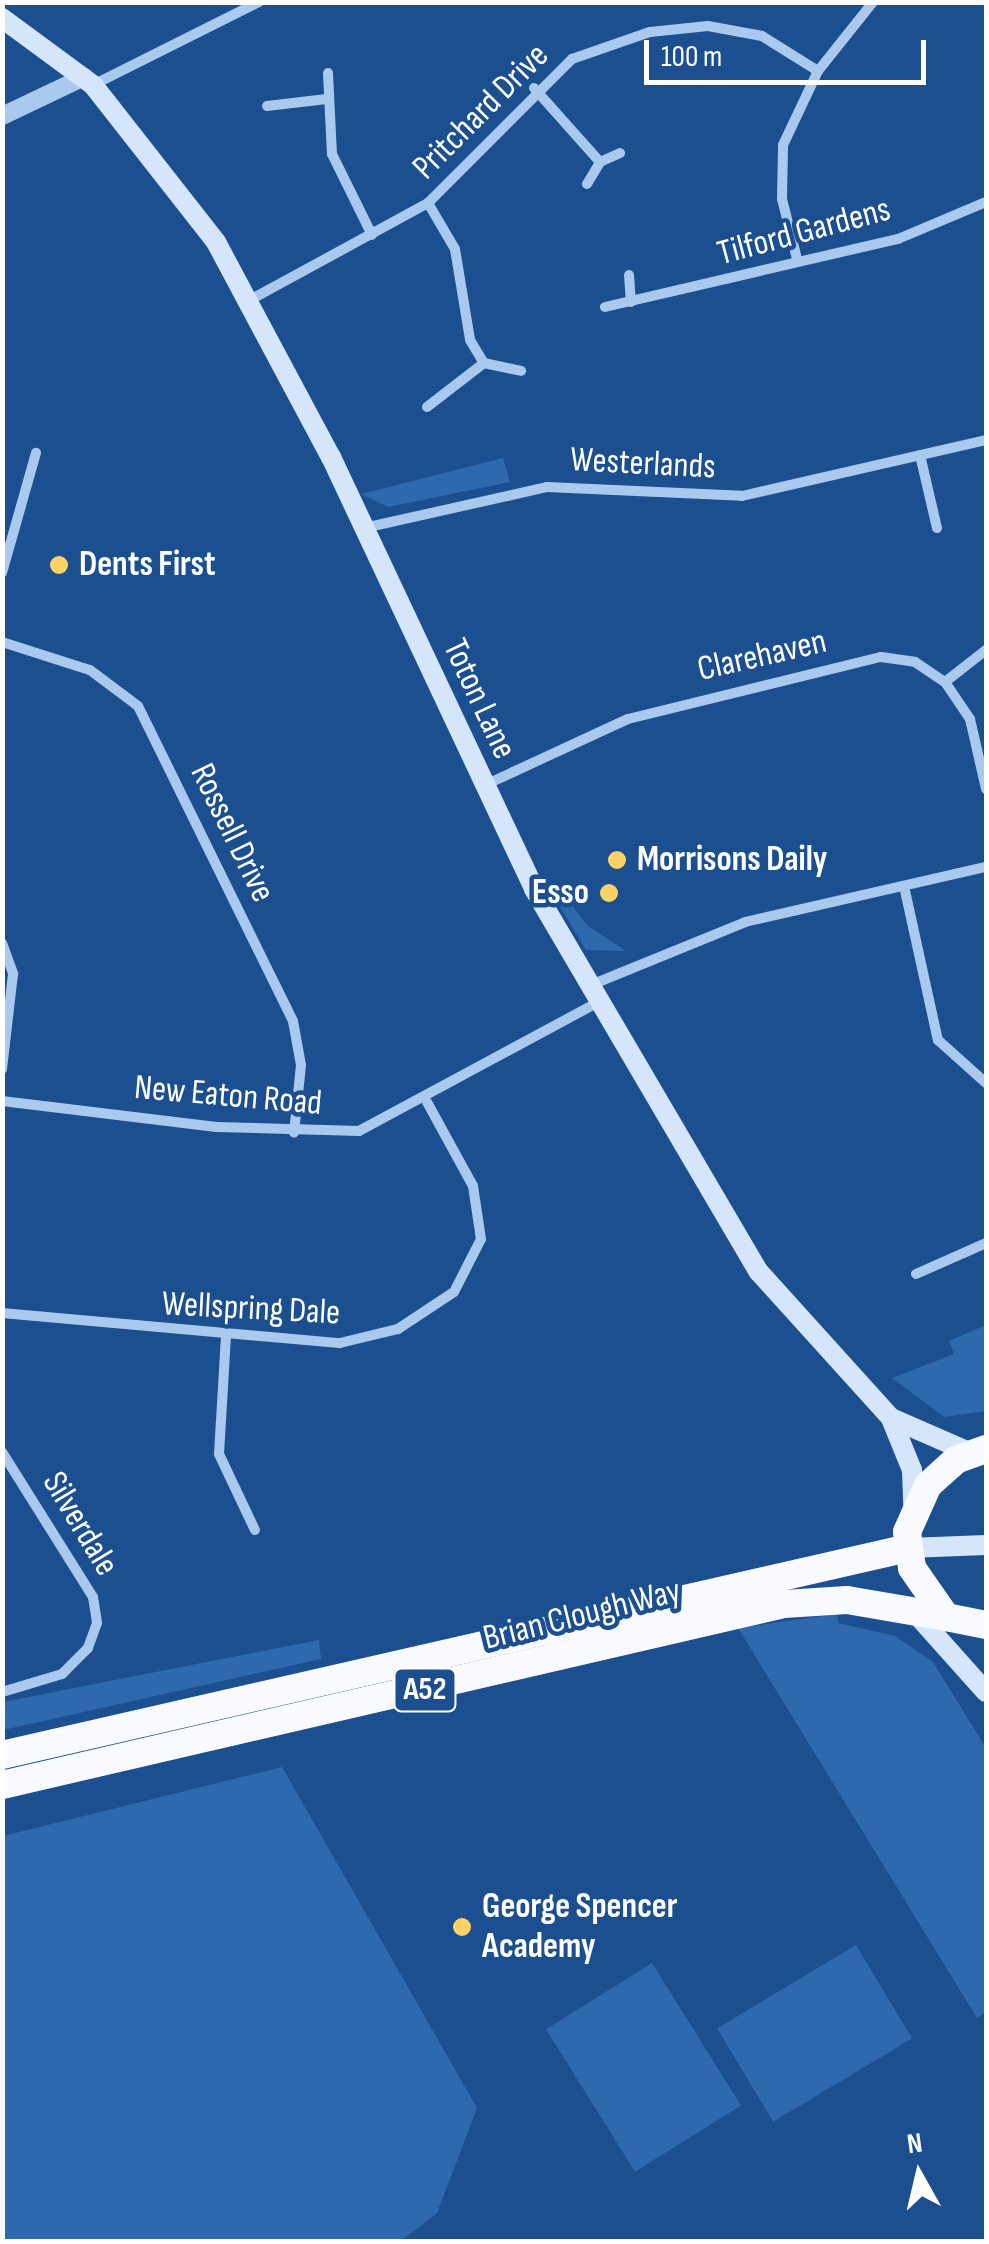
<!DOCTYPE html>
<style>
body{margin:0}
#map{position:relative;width:989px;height:2244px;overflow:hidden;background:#1b4f8f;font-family:"Sofia Sans Condensed",sans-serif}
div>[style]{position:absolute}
.green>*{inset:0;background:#2e69ad;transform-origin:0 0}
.minor>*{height:10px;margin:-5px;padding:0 5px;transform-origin:5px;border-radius:5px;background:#a9c9ee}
.tertiary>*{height:18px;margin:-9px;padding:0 9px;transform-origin:9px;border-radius:9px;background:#a9c9ee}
.secondary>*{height:20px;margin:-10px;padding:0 10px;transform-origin:10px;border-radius:10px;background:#d6e6fa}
.trunk>*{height:28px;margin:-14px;padding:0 14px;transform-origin:14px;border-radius:14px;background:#f8faff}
.dots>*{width:28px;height:28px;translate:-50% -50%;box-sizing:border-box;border:5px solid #1b4f8f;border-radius:50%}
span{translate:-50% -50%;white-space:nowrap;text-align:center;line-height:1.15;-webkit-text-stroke:9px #1b4f8f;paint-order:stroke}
.shield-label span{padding:2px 8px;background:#1b4f8f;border:2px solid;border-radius:8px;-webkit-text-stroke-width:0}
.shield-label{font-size:32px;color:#fff;font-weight:700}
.street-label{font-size:35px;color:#fff}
.poi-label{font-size:35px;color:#fff;font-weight:700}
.left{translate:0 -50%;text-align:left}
.right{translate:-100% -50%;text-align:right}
.frame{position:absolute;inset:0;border:5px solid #fff;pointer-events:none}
.north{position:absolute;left:869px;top:2124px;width:100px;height:100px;-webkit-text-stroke:8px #1b4f8f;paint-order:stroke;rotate:352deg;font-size:28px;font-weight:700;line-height:40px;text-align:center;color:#fff}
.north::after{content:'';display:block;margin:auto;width:35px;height:45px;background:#fff;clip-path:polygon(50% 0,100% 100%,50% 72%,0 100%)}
.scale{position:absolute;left:644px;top:40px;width:282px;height:45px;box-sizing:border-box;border:5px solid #fff;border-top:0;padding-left:12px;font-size:30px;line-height:35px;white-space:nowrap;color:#fff;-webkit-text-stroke:8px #1b4f8f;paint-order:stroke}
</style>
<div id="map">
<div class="green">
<div style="clip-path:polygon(503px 458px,510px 482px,388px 507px,361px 494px)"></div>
<div style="clip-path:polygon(564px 895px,588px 926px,626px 951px,586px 950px,557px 902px)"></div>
<div style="clip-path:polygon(986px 1325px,986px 1411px,944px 1417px,892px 1378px,954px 1354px,949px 1341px)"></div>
<div style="clip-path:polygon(837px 1614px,838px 1623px,895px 1636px,933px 1662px,986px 1748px,986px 2012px,977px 2018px,738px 1628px)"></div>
<div style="clip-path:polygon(319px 1640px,321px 1659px,3px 1730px,3px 1702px)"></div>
<div style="clip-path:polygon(282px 1767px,477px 2108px,437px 2213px,401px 2241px,3px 2241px,3px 1836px)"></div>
<div style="left:856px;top:1945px;width:109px;height:162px;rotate:59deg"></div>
<div style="left:652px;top:1963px;width:168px;height:125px;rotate:58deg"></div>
</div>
<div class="minor">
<div style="left:328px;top:73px;width:81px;rotate:87.2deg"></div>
<div style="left:332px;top:154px;width:90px;rotate:63.7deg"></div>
<div style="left:93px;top:85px;width:186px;rotate:-26.6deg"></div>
<div style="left:534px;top:88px;width:99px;rotate:48.3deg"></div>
<div style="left:267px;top:106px;width:60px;rotate:-6.7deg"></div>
<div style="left:587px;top:184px;width:26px;rotate:-59deg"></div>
<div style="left:600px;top:162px;width:22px;rotate:-24deg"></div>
<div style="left:428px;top:203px;width:53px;rotate:59.6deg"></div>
<div style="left:455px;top:249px;width:92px;rotate:80.6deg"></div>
<div style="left:470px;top:340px;width:27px;rotate:59deg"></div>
<div style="left:484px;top:363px;width:38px;rotate:12deg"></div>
<div style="left:797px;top:259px;width:62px;rotate:-104deg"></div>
<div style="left:782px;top:199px;width:54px;rotate:-88.9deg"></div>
<div style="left:783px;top:145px;width:82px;rotate:-64.7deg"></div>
<div style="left:818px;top:71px;width:88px;rotate:-51.4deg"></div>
<div style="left:629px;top:275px;width:27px;rotate:86deg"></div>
<div style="left:250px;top:300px;width:203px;rotate:-28.6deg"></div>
<div style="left:428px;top:203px;width:204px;rotate:-45deg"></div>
<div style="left:572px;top:59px;width:83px;rotate:-19.1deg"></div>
<div style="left:650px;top:32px;width:58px;rotate:-5.9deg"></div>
<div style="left:708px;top:26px;width:55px;rotate:10.5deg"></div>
<div style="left:762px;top:36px;width:66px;rotate:32deg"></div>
<div style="left:605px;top:307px;width:301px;rotate:-13.1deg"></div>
<div style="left:898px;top:239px;width:95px;rotate:-22.8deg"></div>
<div style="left:427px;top:407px;width:72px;rotate:-37.7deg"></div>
<div style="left:920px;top:455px;width:75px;rotate:76.9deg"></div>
<div style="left:364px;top:528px;width:188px;rotate:-12.6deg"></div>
<div style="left:547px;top:487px;width:195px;rotate:2.6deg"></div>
<div style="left:742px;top:496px;width:250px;rotate:-12.9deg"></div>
<div style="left:2px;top:573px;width:125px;rotate:-74.2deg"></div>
<div style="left:2px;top:642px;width:92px;rotate:17.7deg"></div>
<div style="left:90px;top:670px;width:60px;rotate:36.9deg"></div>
<div style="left:138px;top:706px;width:351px;rotate:63.8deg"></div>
<div style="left:293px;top:1021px;width:45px;rotate:79.7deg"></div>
<div style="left:301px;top:1065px;width:68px;rotate:95.9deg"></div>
<div style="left:945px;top:682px;width:52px;rotate:-38deg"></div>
<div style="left:485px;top:785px;width:157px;rotate:-24.8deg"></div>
<div style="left:628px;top:719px;width:260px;rotate:-13.8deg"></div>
<div style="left:881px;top:657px;width:34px;rotate:8deg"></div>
<div style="left:915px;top:662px;width:36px;rotate:34deg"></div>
<div style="left:945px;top:682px;width:45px;rotate:56deg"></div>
<div style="left:970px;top:719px;width:72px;rotate:77.1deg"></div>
<div style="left:904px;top:886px;width:158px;rotate:77.6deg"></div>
<div style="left:938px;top:1040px;width:64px;rotate:41.9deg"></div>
<div style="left:2px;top:943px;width:33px;rotate:70deg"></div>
<div style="left:13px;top:974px;width:96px;rotate:96.6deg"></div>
<div style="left:591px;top:985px;width:166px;rotate:-22.2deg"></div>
<div style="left:745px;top:922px;width:247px;rotate:-12.9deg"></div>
<div style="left:2px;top:1101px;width:216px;rotate:6.9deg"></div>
<div style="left:216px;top:1127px;width:143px;rotate:1.6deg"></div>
<div style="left:359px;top:1131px;width:270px;rotate:-28.3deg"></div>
<div style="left:916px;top:1274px;width:77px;rotate:-23.9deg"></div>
<div style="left:2px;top:1313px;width:339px;rotate:5.1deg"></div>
<div style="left:340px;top:1343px;width:60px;rotate:-13.6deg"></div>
<div style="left:398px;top:1329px;width:67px;rotate:-33.5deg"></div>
<div style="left:454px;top:1292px;width:59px;rotate:-63deg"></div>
<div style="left:481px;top:1239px;width:54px;rotate:-98.6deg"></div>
<div style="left:473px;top:1186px;width:96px;rotate:-118.7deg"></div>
<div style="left:226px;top:1336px;width:118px;rotate:93.4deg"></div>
<div style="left:219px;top:1454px;width:84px;rotate:64.7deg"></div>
<div style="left:2px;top:1452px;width:171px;rotate:57.9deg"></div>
<div style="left:93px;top:1597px;width:26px;rotate:81deg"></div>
<div style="left:97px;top:1623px;width:27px;rotate:110deg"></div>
<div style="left:88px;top:1648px;width:37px;rotate:135deg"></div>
<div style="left:62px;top:1674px;width:63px;rotate:163.3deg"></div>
</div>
<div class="tertiary">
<div style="left:2px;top:116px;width:91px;rotate:-25.4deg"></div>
</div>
<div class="secondary">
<div style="left:2px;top:18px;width:113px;rotate:36.4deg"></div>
<div style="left:93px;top:85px;width:199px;rotate:51.9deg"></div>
<div style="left:216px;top:242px;width:244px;rotate:61.9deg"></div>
<div style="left:331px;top:457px;width:477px;rotate:64.8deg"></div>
<div style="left:534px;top:889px;width:444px;rotate:59.6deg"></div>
<div style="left:759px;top:1272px;width:197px;rotate:47.9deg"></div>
<div style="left:891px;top:1418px;width:85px;rotate:23.6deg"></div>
<div style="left:892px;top:1421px;width:53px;rotate:67.8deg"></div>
<div style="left:912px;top:1470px;width:38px;rotate:88deg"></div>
<div style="left:908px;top:1548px;width:78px;rotate:-2.2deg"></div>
<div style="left:918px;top:1616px;width:102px;rotate:48.2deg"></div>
</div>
<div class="trunk">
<div style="left:986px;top:1449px;width:32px;rotate:160deg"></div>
<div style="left:956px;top:1460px;width:38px;rotate:138deg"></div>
<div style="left:928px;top:1485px;width:51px;rotate:114.1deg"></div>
<div style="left:907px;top:1532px;width:36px;rotate:82deg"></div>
<div style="left:912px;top:1568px;width:60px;rotate:55.2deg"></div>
<div style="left:946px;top:1617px;width:41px;rotate:11.3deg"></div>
<div style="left:2px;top:1755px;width:929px;rotate:-12.87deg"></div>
<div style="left:2px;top:1785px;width:803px;rotate:-13.03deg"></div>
<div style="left:784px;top:1604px;width:63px;rotate:-3.6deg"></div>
<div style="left:847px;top:1600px;width:100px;rotate:9.7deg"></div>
</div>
<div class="dots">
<div style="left:59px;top:565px;background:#ffd166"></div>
<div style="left:617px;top:860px;background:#ffd166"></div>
<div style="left:609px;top:893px;background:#ffd166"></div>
<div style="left:462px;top:1927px;background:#ffd166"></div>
</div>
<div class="shield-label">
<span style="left:425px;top:1690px">A52</span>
</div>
<div class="street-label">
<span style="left:481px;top:112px;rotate:-45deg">Pritchard Drive</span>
<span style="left:804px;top:232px;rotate:-15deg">Tilford Gardens</span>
<span style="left:643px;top:464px;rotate:3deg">Westerlands</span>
<span style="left:762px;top:656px;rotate:-13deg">Clarehaven</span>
<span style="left:479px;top:699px;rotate:65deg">Toton Lane</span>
<span style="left:232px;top:833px;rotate:64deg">Rossell Drive</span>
<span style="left:228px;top:1096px;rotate:5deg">New Eaton Road</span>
<span style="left:251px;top:1309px;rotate:3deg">Wellspring Dale</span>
<span style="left:80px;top:1524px;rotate:59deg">Silverdale</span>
<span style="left:582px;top:1615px;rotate:-14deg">Brian Clough Way</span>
</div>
<div class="poi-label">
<span class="left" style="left:79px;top:565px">Dents First</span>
<span class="left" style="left:637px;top:860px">Morrisons Daily</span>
<span class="right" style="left:589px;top:893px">Esso</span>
<span class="left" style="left:482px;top:1927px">George Spencer<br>Academy</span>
</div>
<div class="frame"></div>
<div class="north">N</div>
<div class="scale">100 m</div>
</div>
